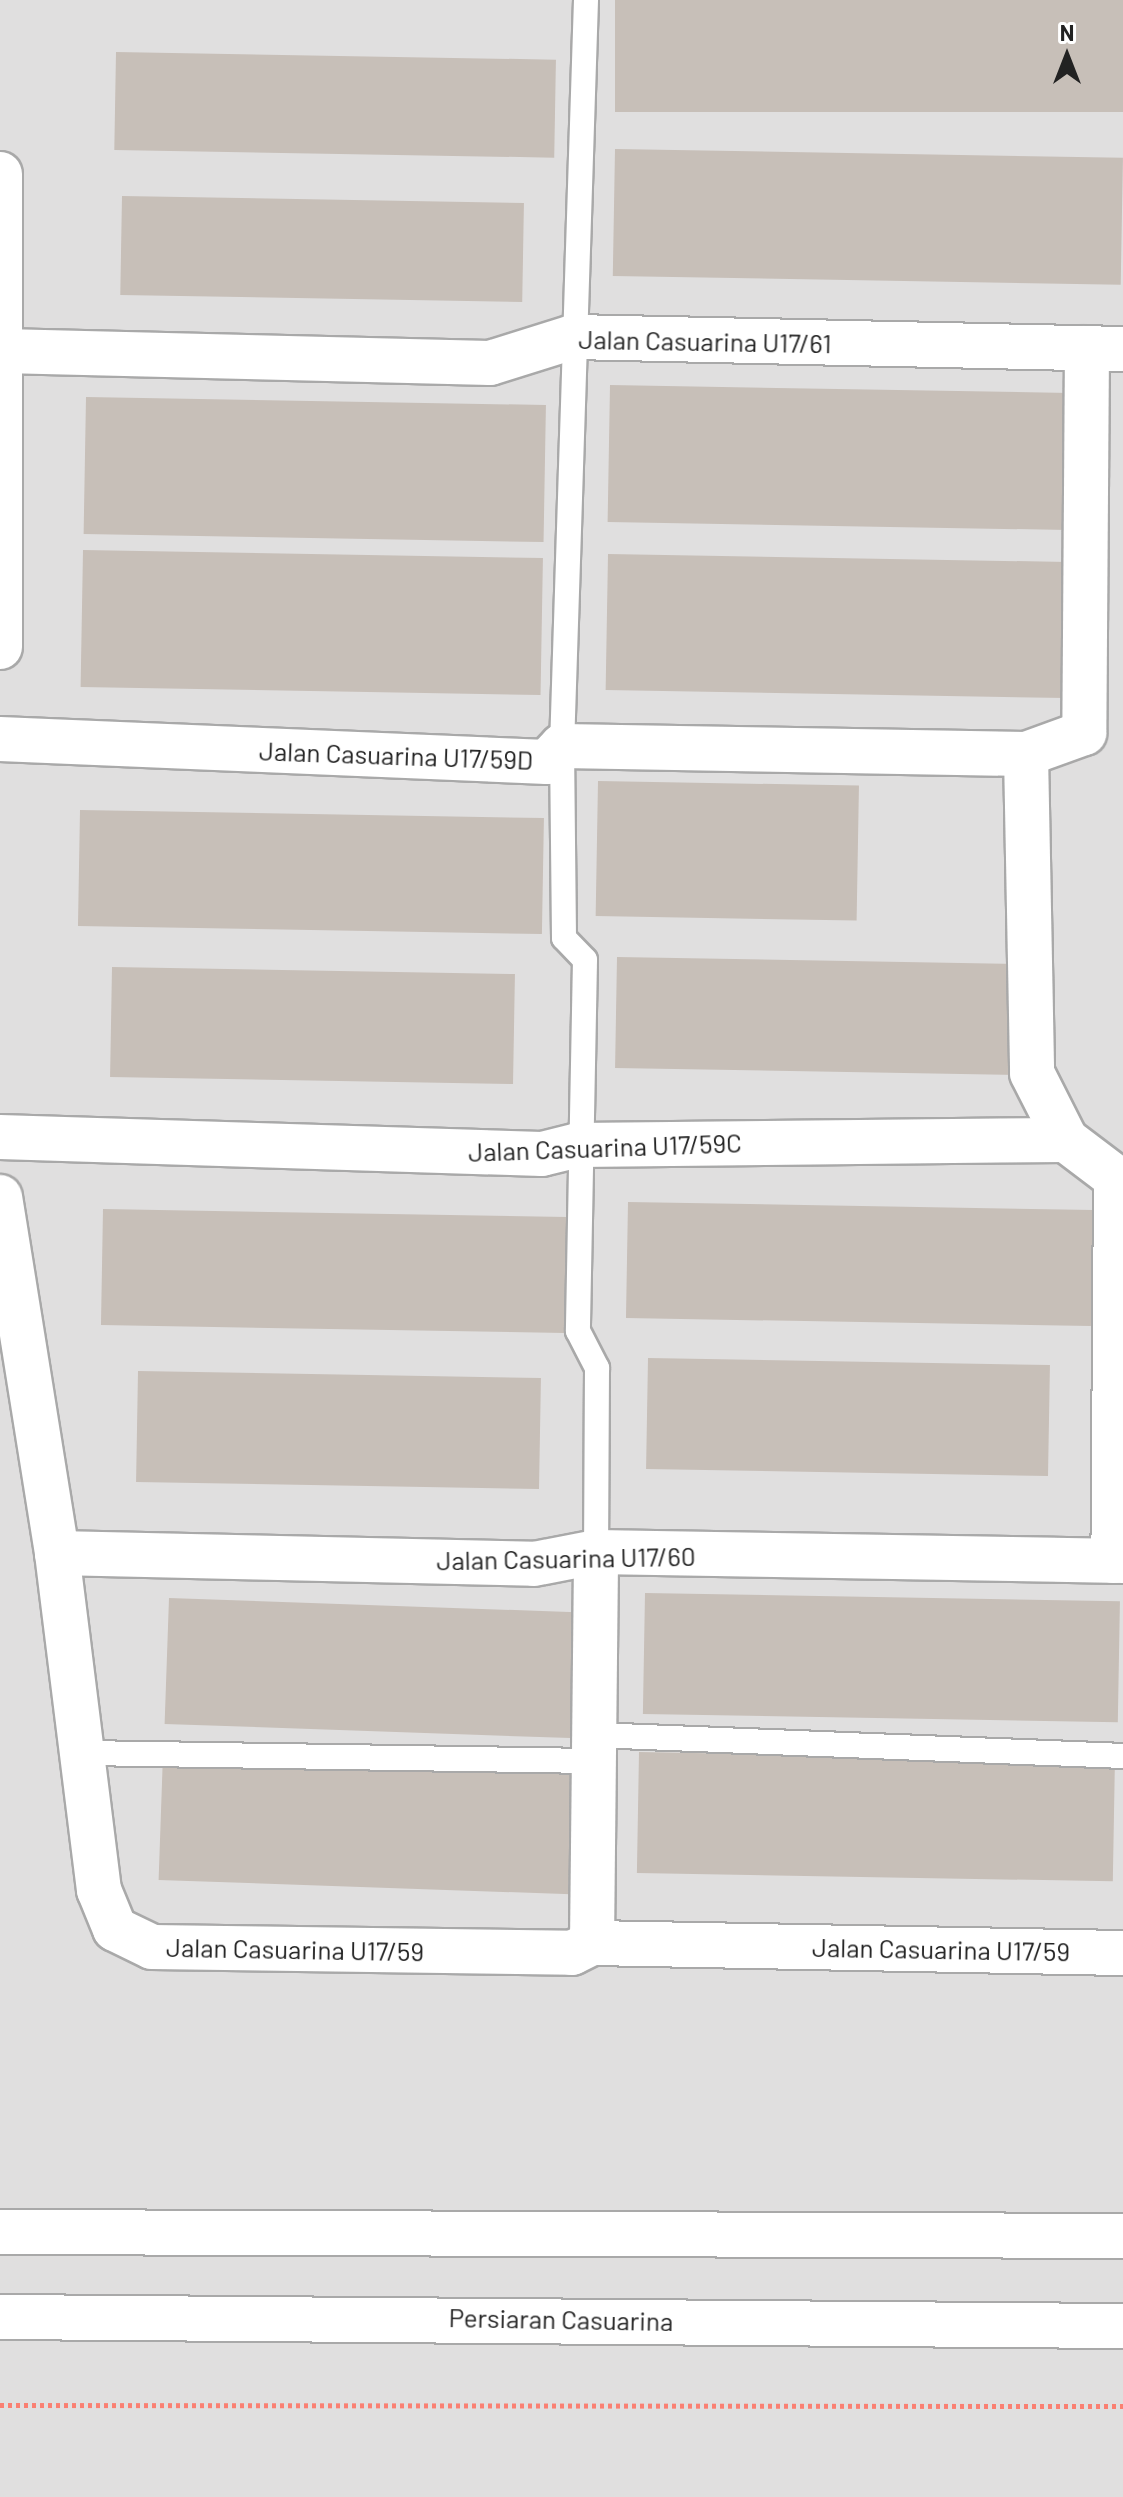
<!DOCTYPE html>
<style>
body{margin:0}
#map{position:relative;width:1123px;height:2497px;overflow:hidden;background:#f2efe9;font-family:Barlow,sans-serif}
div>[style]{position:absolute}
.residential>*{inset:0;background:#e0dfdf;transform-origin:0 0}
.building>*{inset:0;background:#c7bfb8;transform-origin:0 0}
.path>*{height:5px;margin-top:-2.5px;transform-origin:0;background:repeating-linear-gradient(90deg,#fa8072 0 4px,transparent 0 8px)}
.roads{filter:drop-shadow(2px 0 #a9a9a9) drop-shadow(-2px 0 #a9a9a9) drop-shadow(0 2px #a9a9a9) drop-shadow(0 -2px #a9a9a9)}
.service>*{height:24px;margin:-12px;padding:0 12px;transform-origin:12px;border-radius:12px;background:#fff}
.minor>*{height:44px;margin:-22px;padding:0 22px;transform-origin:22px;border-radius:22px;background:#fff}
.tertiary>*{height:44px;margin:-22px;padding:0 22px;transform-origin:22px;border-radius:22px;background:#fff}
span{translate:-50% -50%;white-space:nowrap;text-align:center;line-height:1.15;-webkit-text-stroke:6px #fff;paint-order:stroke}
.street-label{font-size:26px;color:#222}
.north{position:absolute;left:1027px;top:16px;width:80px;height:80px;-webkit-text-stroke:6px #fff;paint-order:stroke;rotate:0deg;font-size:22px;font-weight:700;line-height:32px;text-align:center;color:#222}
.north::after{content:'';display:block;margin:auto;width:28px;height:36px;background:#222;clip-path:polygon(50% 0,100% 100%,50% 72%,0 100%)}
</style>
<div id="map">
<div class="residential">
<div style="left:0;top:0;width:1123px;height:2497px"></div>
</div>
<div class="building">
<div style="left:615px;top:0;width:508px;height:112px"></div>
<div style="left:116px;top:52px;width:440px;height:98px;rotate:1deg"></div>
<div style="left:615px;top:149px;width:508px;height:127px;rotate:1deg"></div>
<div style="left:122px;top:196px;width:402px;height:99px;rotate:1deg"></div>
<div style="left:610px;top:385px;width:460px;height:137px;rotate:1deg"></div>
<div style="left:86px;top:397px;width:460px;height:137px;rotate:1deg"></div>
<div style="left:83px;top:550px;width:460px;height:137px;rotate:1deg"></div>
<div style="left:608px;top:554px;width:460px;height:136px;rotate:1deg"></div>
<div style="left:598px;top:781px;width:261px;height:135px;rotate:1deg"></div>
<div style="left:80px;top:810px;width:464px;height:116px;rotate:1deg"></div>
<div style="left:617px;top:957px;width:403px;height:111px;rotate:1deg"></div>
<div style="left:112px;top:967px;width:403px;height:110px;rotate:1deg"></div>
<div style="left:628px;top:1202px;width:465px;height:116px;rotate:1deg"></div>
<div style="left:103px;top:1209px;width:464px;height:116px;rotate:1deg"></div>
<div style="left:648px;top:1358px;width:402px;height:111px;rotate:1deg"></div>
<div style="left:138px;top:1371px;width:403px;height:111px;rotate:1deg"></div>
<div style="left:645px;top:1593px;width:475px;height:121px;rotate:1deg"></div>
<div style="left:169px;top:1598px;width:414px;height:126px;rotate:2deg"></div>
<div style="left:639px;top:1752px;width:476px;height:121px;rotate:1deg"></div>
<div style="left:163px;top:1754px;width:413px;height:126px;rotate:2deg"></div>
</div>
<div class="path">
<div style="left:0;top:2405px;width:1123px;rotate:0.05deg"></div>
</div>
<div class="roads">
<div class="service">
<div style="left:586px;top:0;width:746px;rotate:91.84deg"></div>
<div style="left:562px;top:746px;width:192px;rotate:89.4deg"></div>
<div style="left:564px;top:938px;width:30px;rotate:46deg"></div>
<div style="left:585px;top:960px;width:371px;rotate:91.1deg"></div>
<div style="left:578px;top:1331px;width:42px;rotate:62.8deg"></div>
<div style="left:597px;top:1368px;width:184px;rotate:90.3deg"></div>
<div style="left:594px;top:1735px;width:529px;rotate:2.27deg"></div>
<div style="left:83px;top:1753px;width:510px;rotate:0.9deg"></div>
</div>
<div class="minor">
<div style="left:0;top:174px;width:473px;rotate:90deg"></div>
<div style="left:1087px;top:348px;width:385px;rotate:90.4deg"></div>
<div style="left:1084px;top:733px;width:62px;rotate:160.1deg"></div>
<div style="left:1026px;top:754px;width:319px;rotate:88.9deg"></div>
<div style="left:1032px;top:1073px;width:75px;rotate:63.1deg"></div>
<div style="left:1066px;top:1140px;width:63px;rotate:37.2deg"></div>
<div style="left:1116px;top:1178px;width:383px;rotate:90.4deg"></div>
<div style="left:3px;top:351px;width:487px;rotate:1.4deg"></div>
<div style="left:490px;top:363px;width:87px;rotate:-17.4deg"></div>
<div style="left:573px;top:337px;width:550px;rotate:1.25deg"></div>
<div style="left:0;top:739px;width:547px;rotate:2.41deg"></div>
<div style="left:547px;top:762px;width:22px;rotate:-47deg"></div>
<div style="left:562px;top:746px;width:464px;rotate:1deg"></div>
<div style="left:0;top:1137px;width:542px;rotate:1.8deg"></div>
<div style="left:542px;top:1154px;width:37px;rotate:-14deg"></div>
<div style="left:578px;top:1145px;width:488px;rotate:-0.6deg"></div>
<div style="left:0;top:1197px;width:361px;rotate:80.9deg"></div>
<div style="left:57px;top:1553px;width:340px;rotate:82.9deg"></div>
<div style="left:99px;top:1890px;width:42px;rotate:67.7deg"></div>
<div style="left:115px;top:1929px;width:41px;rotate:25.9deg"></div>
<div style="left:152px;top:1947px;width:420px;rotate:0.8deg"></div>
<div style="left:572px;top:1953px;width:22px;rotate:-27deg"></div>
<div style="left:592px;top:1943px;width:531px;rotate:1.08deg"></div>
<div style="left:57px;top:1553px;width:477px;rotate:1.3deg"></div>
<div style="left:534px;top:1564px;width:63px;rotate:-11deg"></div>
<div style="left:596px;top:1552px;width:527px;rotate:0.98deg"></div>
<div style="left:592px;top:1943px;width:391px;rotate:-89.4deg"></div>
</div>
<div class="tertiary">
<div style="left:0;top:2232px;width:1123px;rotate:0.2deg"></div>
<div style="left:0;top:2317px;width:1123px;rotate:0.46deg"></div>
</div>
</div>
<div class="street-label">
<span style="left:705px;top:341px;rotate:1deg">Jalan Casuarina U17/61</span>
<span style="left:396px;top:755px;rotate:2deg">Jalan Casuarina U17/59D</span>
<span style="left:605px;top:1147px;rotate:-2deg">Jalan Casuarina U17/59C</span>
<span style="left:566px;top:1558px;rotate:-1deg">Jalan Casuarina U17/60</span>
<span style="left:295px;top:1949px;rotate:1deg">Jalan Casuarina U17/59</span>
<span style="left:941px;top:1949px;rotate:1deg">Jalan Casuarina U17/59</span>
<span style="left:561px;top:2319px;rotate:1deg">Persiaran Casuarina</span>
</div>
<div class="north">N</div>
</div>
